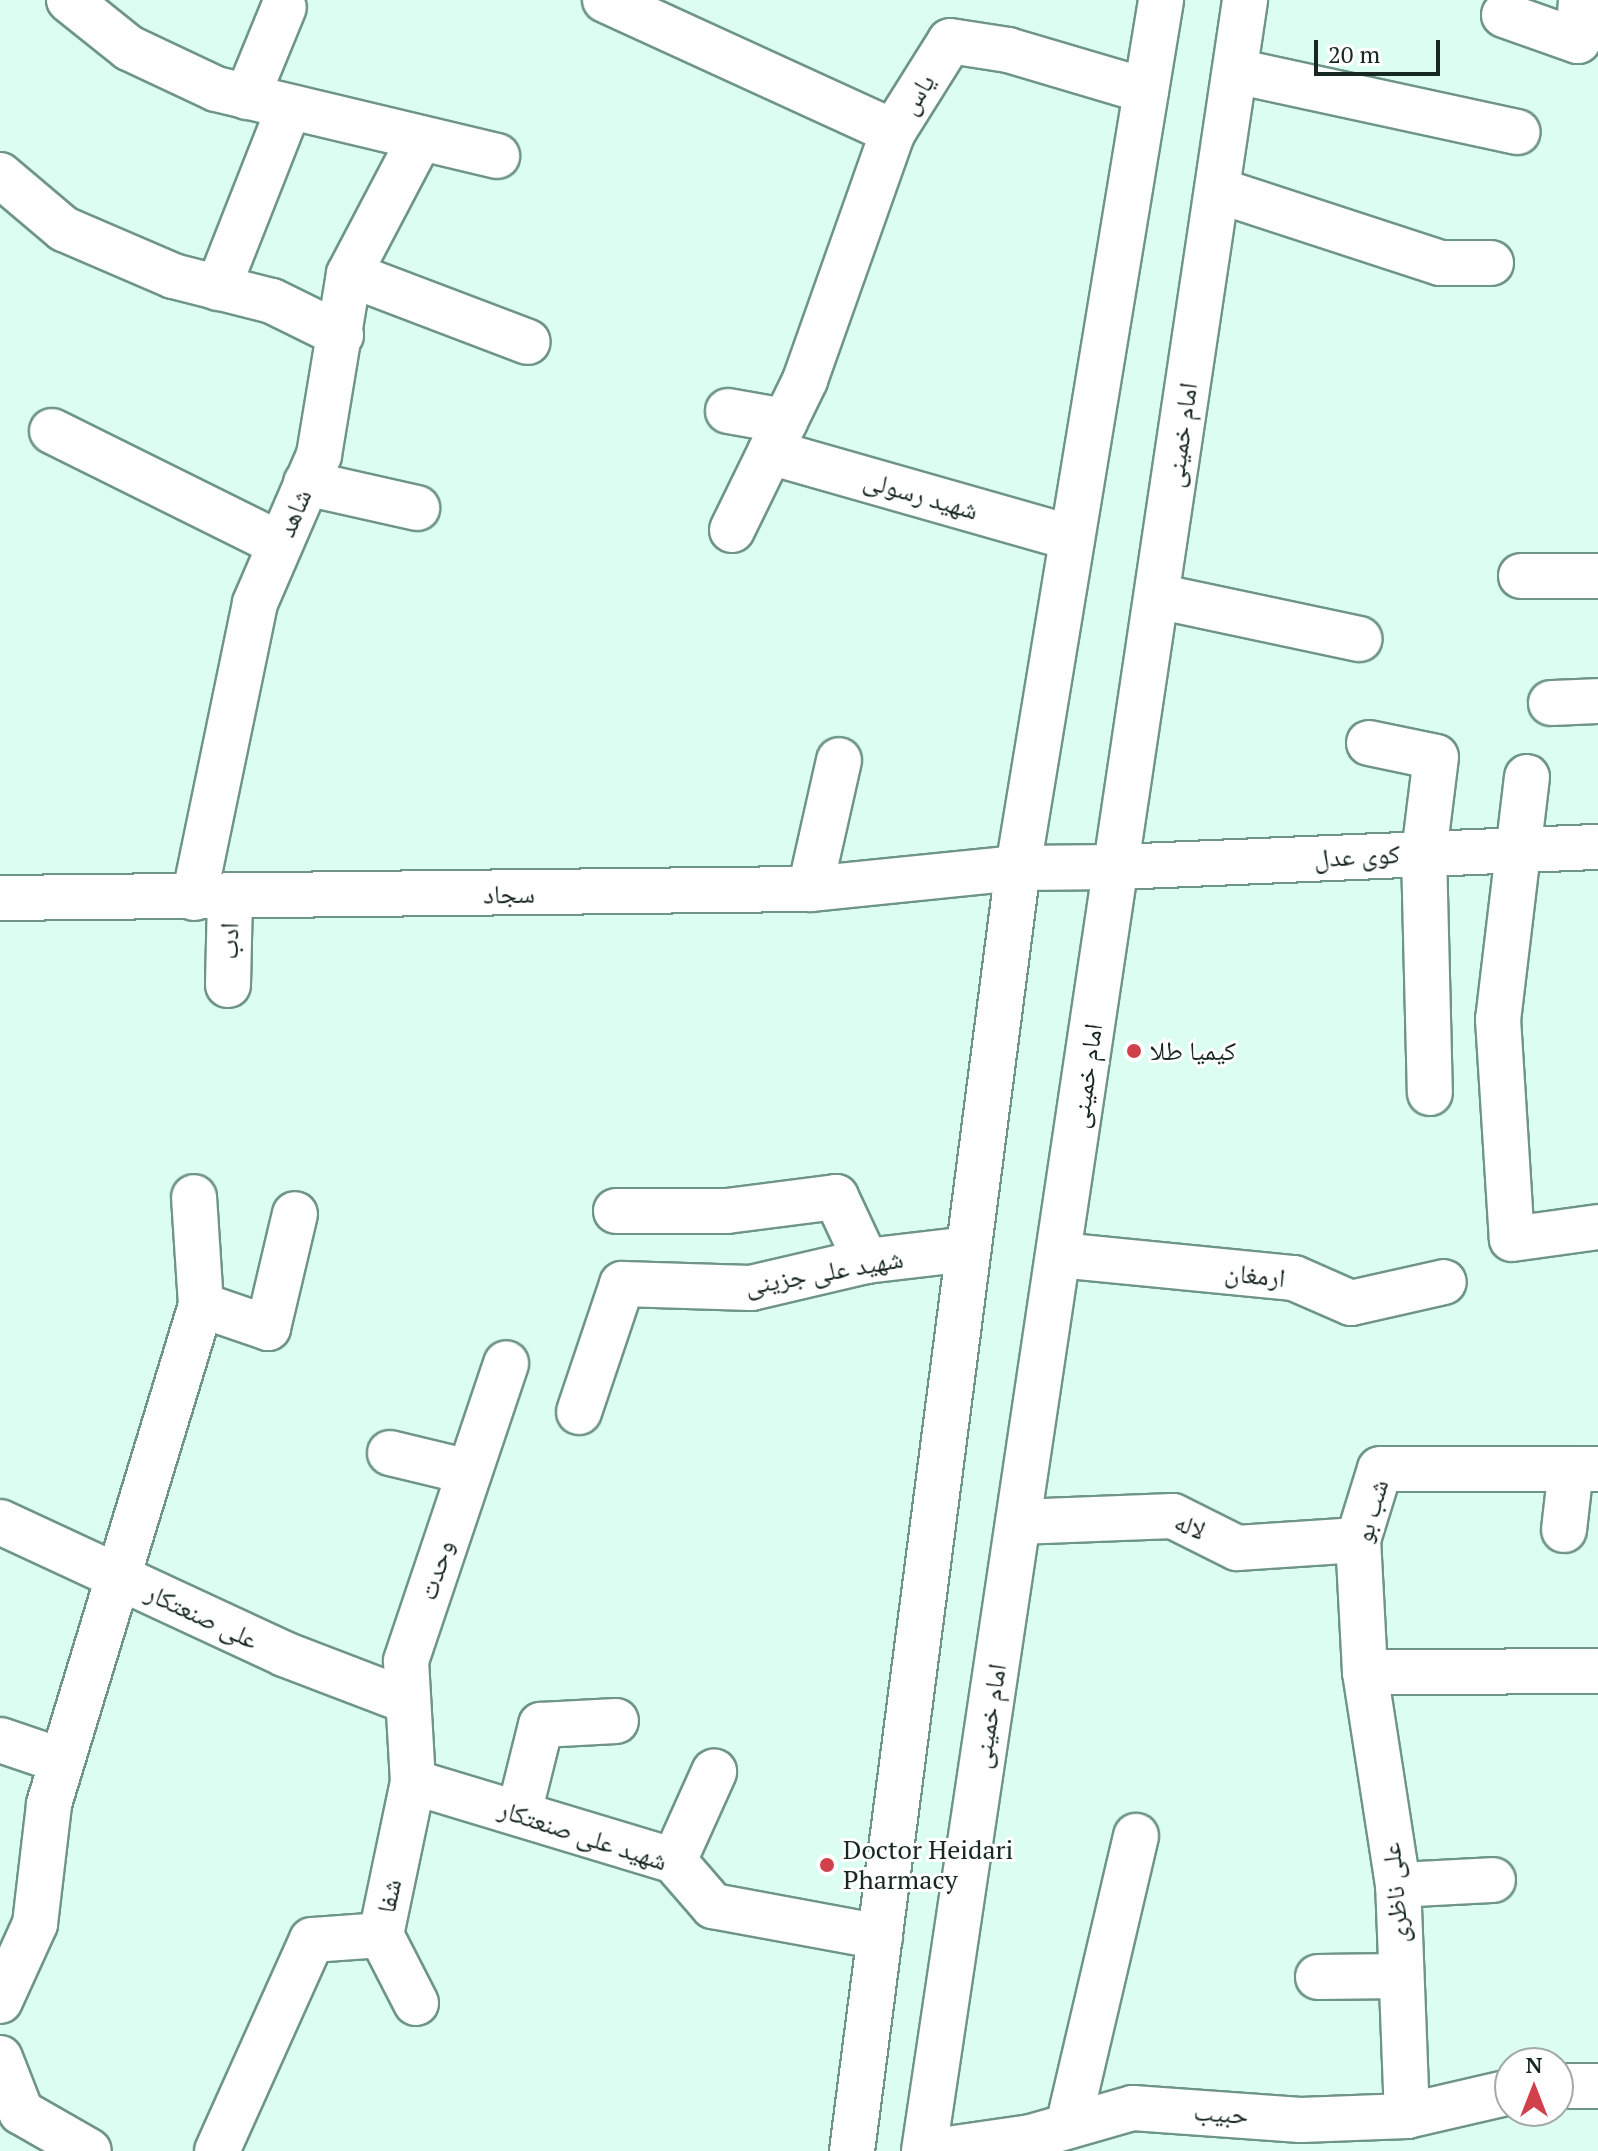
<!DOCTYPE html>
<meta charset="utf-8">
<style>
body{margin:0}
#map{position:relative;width:1598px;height:2151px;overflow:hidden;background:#dcfdf1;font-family:"PT Serif","Noto Naskh Arabic",serif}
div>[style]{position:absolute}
.roads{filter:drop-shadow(2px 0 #6e9587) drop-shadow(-2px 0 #6e9587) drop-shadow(0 2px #6e9587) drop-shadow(0 -2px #6e9587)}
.minor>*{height:44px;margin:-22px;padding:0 22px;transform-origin:22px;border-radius:22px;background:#fff}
.major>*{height:44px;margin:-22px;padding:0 22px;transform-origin:22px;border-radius:22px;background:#fff}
.dots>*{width:22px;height:22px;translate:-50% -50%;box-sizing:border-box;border:4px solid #fff;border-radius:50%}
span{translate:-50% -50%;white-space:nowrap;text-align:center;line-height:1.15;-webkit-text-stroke:6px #fff;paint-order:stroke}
.street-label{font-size:26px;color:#172722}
.poi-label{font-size:26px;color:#172722}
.left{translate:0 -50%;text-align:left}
.north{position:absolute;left:1494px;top:2047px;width:80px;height:80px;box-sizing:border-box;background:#fff;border:2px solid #a2a9a7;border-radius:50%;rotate:0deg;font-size:22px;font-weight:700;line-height:32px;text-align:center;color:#172722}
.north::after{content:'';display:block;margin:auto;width:28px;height:36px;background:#d1414c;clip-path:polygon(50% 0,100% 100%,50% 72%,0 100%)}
.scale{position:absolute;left:1314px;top:40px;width:126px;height:36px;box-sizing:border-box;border:4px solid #172722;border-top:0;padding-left:10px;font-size:24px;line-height:28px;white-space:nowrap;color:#172722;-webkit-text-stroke:6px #fff;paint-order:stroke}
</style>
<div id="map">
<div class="roads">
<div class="minor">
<div style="left:69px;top:0;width:77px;rotate:38.7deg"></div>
<div style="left:129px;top:48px;width:96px;rotate:25.2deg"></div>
<div style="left:216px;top:89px;width:289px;rotate:13.4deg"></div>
<div style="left:605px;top:0;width:317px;rotate:24.6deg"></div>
<div style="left:1504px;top:15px;width:78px;rotate:19.4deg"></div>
<div style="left:1578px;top:41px;width:41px;rotate:-85.8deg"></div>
<div style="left:1235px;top:71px;width:289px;rotate:12.2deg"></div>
<div style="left:247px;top:97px;width:97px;rotate:-67.7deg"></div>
<div style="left:0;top:175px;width:84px;rotate:40.2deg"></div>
<div style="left:64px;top:229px;width:119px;rotate:23.3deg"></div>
<div style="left:173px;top:276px;width:102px;rotate:14.2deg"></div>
<div style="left:272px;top:301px;width:77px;rotate:26.2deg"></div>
<div style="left:1217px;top:190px;width:235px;rotate:18.1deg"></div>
<div style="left:1440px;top:263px;width:51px"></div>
<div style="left:349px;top:274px;width:191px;rotate:20.8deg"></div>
<div style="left:218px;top:288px;width:193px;rotate:-68.5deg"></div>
<div style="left:728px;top:411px;width:58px;rotate:10deg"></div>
<div style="left:52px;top:431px;width:254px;rotate:26.4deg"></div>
<div style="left:770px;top:452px;width:314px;rotate:15.9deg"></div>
<div style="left:306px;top:483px;width:114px;rotate:12.7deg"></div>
<div style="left:732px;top:530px;width:167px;rotate:-64deg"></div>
<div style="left:805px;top:380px;width:263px;rotate:-70.5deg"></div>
<div style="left:893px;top:132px;width:107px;rotate:-57.9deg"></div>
<div style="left:950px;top:41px;width:59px;rotate:8.8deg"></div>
<div style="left:1008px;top:50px;width:144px;rotate:16.5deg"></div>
<div style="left:1521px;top:576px;width:77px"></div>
<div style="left:1157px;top:596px;width:207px;rotate:12deg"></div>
<div style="left:1551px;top:703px;width:47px;rotate:-2.4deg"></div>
<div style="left:1369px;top:743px;width:68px;rotate:11.8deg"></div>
<div style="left:1436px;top:757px;width:97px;rotate:97.1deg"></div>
<div style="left:1424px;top:853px;width:240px;rotate:88.6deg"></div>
<div style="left:1527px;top:777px;width:244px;rotate:96.8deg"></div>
<div style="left:1498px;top:1019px;width:220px;rotate:86.4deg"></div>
<div style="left:1512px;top:1239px;width:87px;rotate:-7.9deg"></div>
<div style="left:1117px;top:867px;width:481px;rotate:-2.4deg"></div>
<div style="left:810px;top:889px;width:132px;rotate:-77.3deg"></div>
<div style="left:0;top:898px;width:810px;rotate:-0.64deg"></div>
<div style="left:810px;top:889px;width:209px;rotate:-5.8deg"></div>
<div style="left:194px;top:898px;width:301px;rotate:-78.3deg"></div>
<div style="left:255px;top:603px;width:161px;rotate:-66.6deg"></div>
<div style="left:319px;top:455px;width:183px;rotate:-80.6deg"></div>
<div style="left:349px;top:274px;width:153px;rotate:-62.3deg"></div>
<div style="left:228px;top:985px;width:87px;rotate:-88.7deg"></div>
<div style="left:616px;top:1211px;width:111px"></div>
<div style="left:727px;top:1211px;width:110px;rotate:-7.3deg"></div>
<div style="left:836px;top:1197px;width:71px;rotate:64.9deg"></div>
<div style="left:1059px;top:1255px;width:236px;rotate:5.6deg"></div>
<div style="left:1294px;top:1278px;width:62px;rotate:23.7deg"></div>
<div style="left:1351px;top:1303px;width:95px;rotate:-12.7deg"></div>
<div style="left:201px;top:1305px;width:71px;rotate:18.9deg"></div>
<div style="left:268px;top:1328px;width:117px;rotate:-76.7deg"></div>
<div style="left:579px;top:1412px;width:135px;rotate:-71.4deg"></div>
<div style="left:622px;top:1284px;width:129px;rotate:1.8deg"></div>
<div style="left:751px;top:1288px;width:118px;rotate:-13.2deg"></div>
<div style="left:866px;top:1261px;width:103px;rotate:-6.7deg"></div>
<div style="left:390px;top:1453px;width:81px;rotate:13.5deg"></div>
<div style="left:0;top:1522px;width:313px;rotate:24.9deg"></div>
<div style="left:284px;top:1654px;width:132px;rotate:20.9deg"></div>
<div style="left:1018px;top:1522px;width:155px;rotate:-2.2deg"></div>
<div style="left:1173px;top:1516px;width:72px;rotate:26.6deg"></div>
<div style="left:1237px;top:1548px;width:121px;rotate:-3.8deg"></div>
<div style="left:1564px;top:1530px;width:61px;rotate:-83.5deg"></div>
<div style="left:1365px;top:1672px;width:233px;rotate:-0.2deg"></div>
<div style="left:0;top:1740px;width:65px;rotate:18.7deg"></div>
<div style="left:413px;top:1782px;width:273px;rotate:16.8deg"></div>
<div style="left:674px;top:1861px;width:60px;rotate:49.1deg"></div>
<div style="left:713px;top:1906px;width:170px;rotate:10.5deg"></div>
<div style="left:519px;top:1813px;width:91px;rotate:-76deg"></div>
<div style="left:541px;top:1725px;width:75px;rotate:-3.1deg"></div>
<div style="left:674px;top:1861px;width:98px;rotate:-65.8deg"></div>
<div style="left:1398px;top:1885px;width:95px;rotate:-3deg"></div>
<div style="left:1318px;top:1977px;width:83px;rotate:-0.7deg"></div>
<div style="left:0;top:2001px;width:85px;rotate:-65.6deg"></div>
<div style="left:35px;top:1924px;width:121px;rotate:-83.3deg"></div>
<div style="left:49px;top:1804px;width:522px;rotate:-73.06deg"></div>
<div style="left:201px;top:1305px;width:108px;rotate:-93.7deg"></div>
<div style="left:416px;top:2003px;width:76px;rotate:-117.2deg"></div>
<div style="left:381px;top:1935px;width:156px;rotate:-78.2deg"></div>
<div style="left:413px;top:1782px;width:121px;rotate:-93.3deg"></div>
<div style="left:406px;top:1661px;width:314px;rotate:-71.4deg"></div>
<div style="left:0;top:2058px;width:58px;rotate:68.7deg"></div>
<div style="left:21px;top:2112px;width:78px;rotate:29.8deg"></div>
<div style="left:1558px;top:2086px;width:40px"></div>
<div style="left:1407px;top:2116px;width:231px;rotate:-92.2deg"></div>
<div style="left:1398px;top:1885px;width:216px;rotate:-98.8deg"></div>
<div style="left:1365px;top:1672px;width:132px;rotate:-93deg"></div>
<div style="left:1358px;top:1540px;width:74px;rotate:-72.8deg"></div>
<div style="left:1380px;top:1469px;width:218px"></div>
<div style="left:1068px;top:2126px;width:298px;rotate:-76.8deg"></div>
<div style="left:217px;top:2151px;width:231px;rotate:-65.8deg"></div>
<div style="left:312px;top:1940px;width:69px;rotate:-4.1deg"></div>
<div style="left:934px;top:2151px;width:98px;rotate:-8.2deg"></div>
<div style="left:1031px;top:2137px;width:106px;rotate:-15.9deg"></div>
<div style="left:1133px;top:2108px;width:168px;rotate:4.1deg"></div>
<div style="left:1301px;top:2120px;width:106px;rotate:-2.2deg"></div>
<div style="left:1407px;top:2116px;width:106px;rotate:-13.1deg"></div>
</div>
<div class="major">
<div style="left:1018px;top:868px;width:99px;rotate:-0.6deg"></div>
<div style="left:852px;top:2151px;width:1294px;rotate:-82.63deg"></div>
<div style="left:1018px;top:868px;width:880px;rotate:-80.64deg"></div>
<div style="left:924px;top:2151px;width:2175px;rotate:-81.51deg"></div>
</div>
</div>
<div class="dots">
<div style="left:1134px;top:1051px;background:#d1414c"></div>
<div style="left:827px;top:1865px;background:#d1414c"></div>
</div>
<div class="street-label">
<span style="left:917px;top:94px;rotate:-58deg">یاس</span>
<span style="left:1181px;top:435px;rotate:-82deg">امام خمینی</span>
<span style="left:921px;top:495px;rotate:16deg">شهید رسولی</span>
<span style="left:294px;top:513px;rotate:-67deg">شاهد</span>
<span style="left:1357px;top:856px;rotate:-3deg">کوی عدل</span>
<span style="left:509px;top:894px;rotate:-1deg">سجاد</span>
<span style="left:229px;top:941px;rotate:-89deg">ادب</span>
<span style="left:1086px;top:1076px;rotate:-82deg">امام خمینی</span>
<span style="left:824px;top:1272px;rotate:-10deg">شهید علی جزینی</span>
<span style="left:1255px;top:1275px;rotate:6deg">ارمغان</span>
<span style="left:1371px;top:1511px;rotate:-74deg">شب بو</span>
<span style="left:1190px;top:1526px;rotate:22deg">لاله</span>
<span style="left:436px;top:1570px;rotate:-72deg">وحدت</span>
<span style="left:202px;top:1616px;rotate:25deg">علی صنعتکار</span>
<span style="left:989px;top:1716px;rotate:-81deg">امام خمینی</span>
<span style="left:583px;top:1835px;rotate:18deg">شهید علی صنعتکار</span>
<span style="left:1395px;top:1893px;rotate:-95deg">علی ناظری</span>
<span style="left:389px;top:1896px;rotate:-78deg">شفا</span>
<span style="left:1221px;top:2113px;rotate:4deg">حبیب</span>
</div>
<div class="poi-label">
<span class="left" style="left:1150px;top:1051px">کیمیا طلا</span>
<span class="left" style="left:843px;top:1865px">Doctor Heidari<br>Pharmacy</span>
</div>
<div class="north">N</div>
<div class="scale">20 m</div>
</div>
